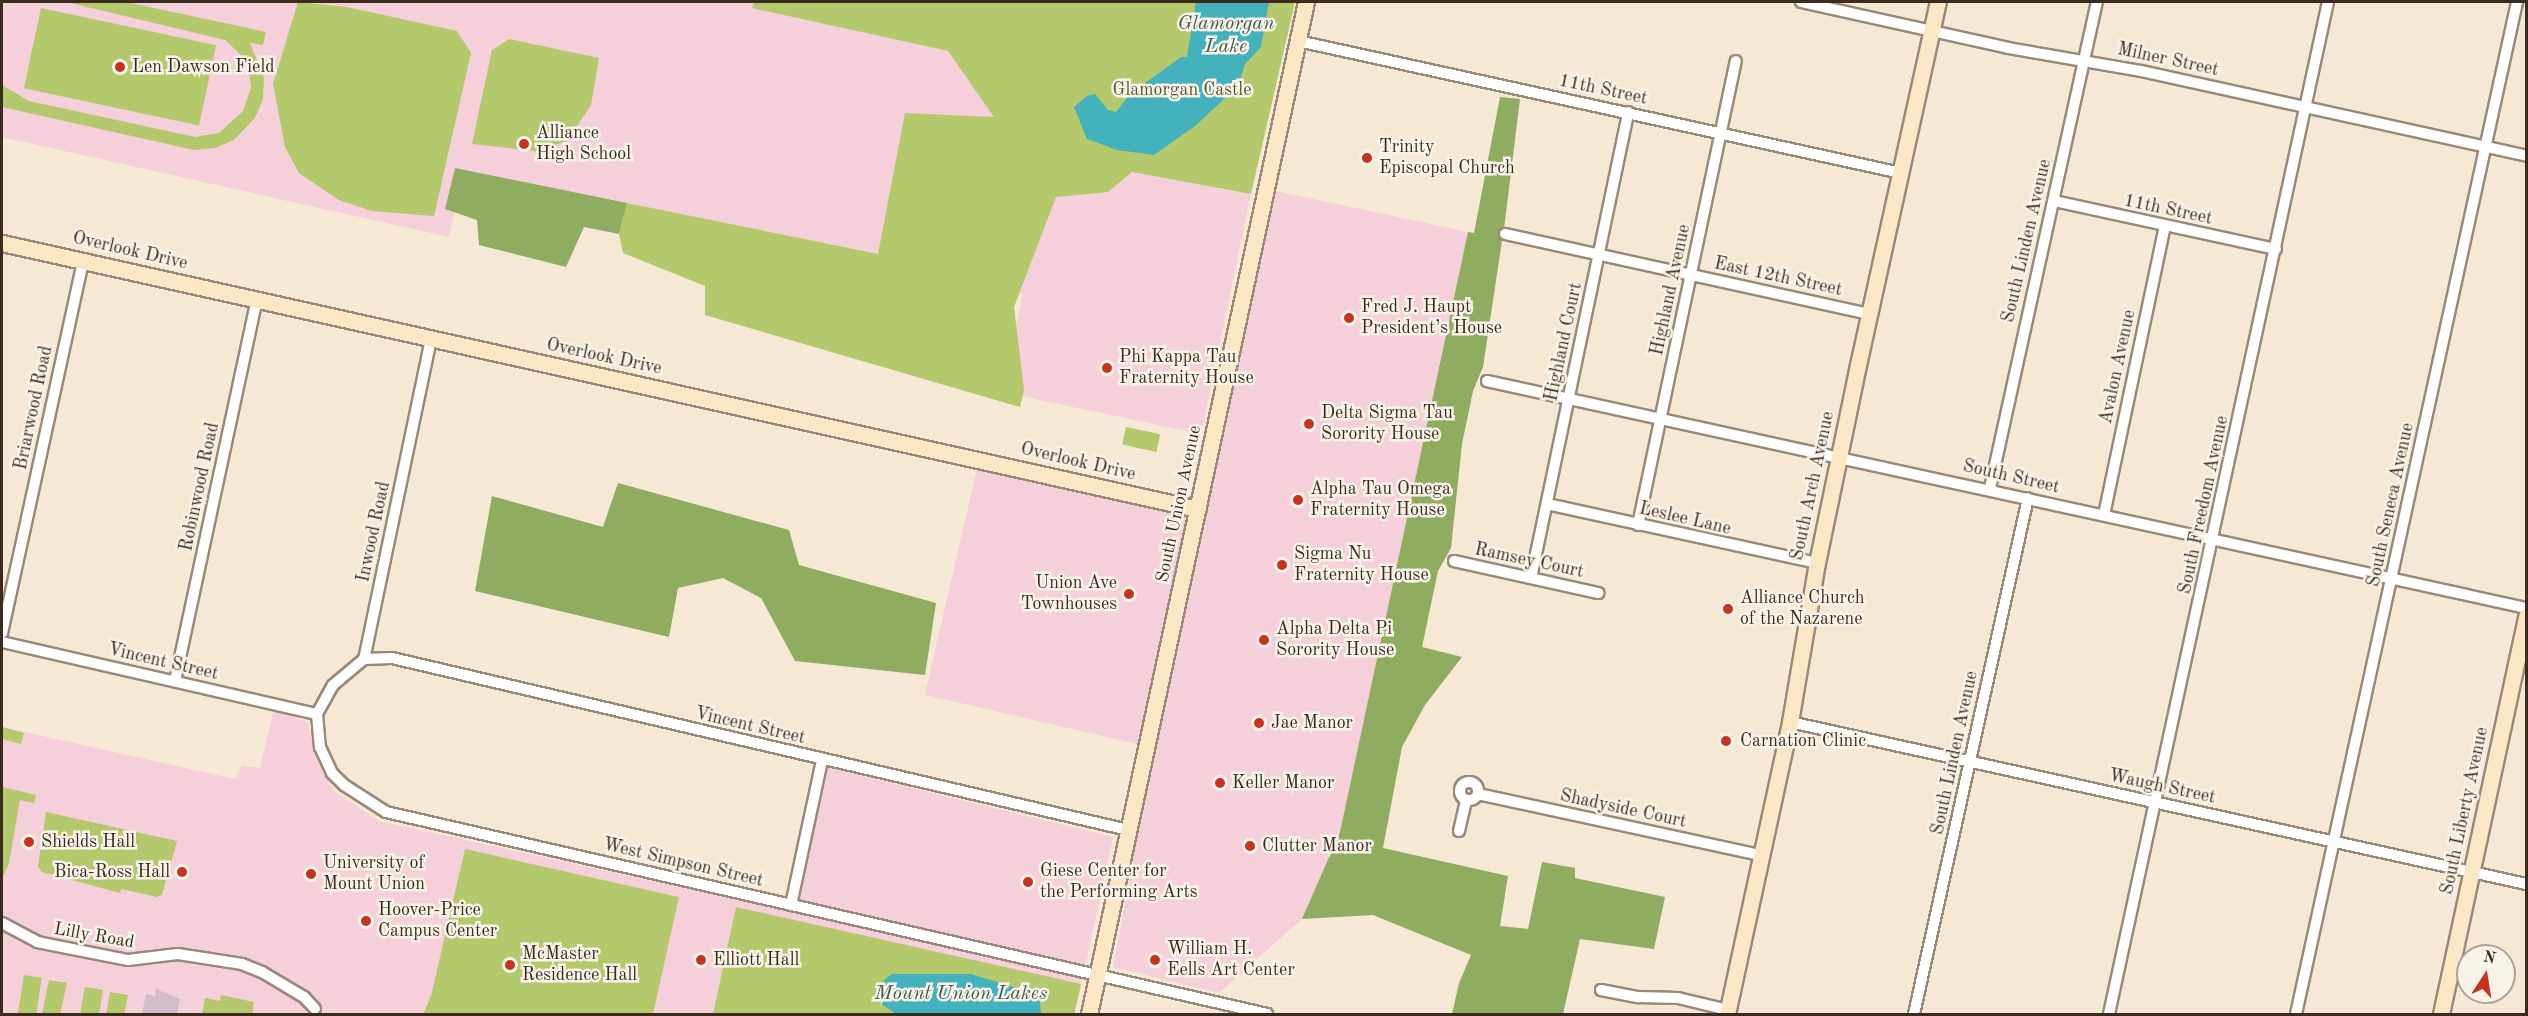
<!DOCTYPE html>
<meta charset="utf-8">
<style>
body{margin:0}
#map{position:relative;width:2528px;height:1016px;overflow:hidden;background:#f5e8d5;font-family:"Old Standard TT",serif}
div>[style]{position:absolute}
.built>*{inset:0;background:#f5cfd9;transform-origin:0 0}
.industrial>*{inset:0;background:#d1bdcb}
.green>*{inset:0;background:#b4c86c;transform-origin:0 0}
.forest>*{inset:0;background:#8fac60}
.water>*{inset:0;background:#43b2bc}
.roads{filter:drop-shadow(2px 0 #98897a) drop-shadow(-2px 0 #98897a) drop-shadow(0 2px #98897a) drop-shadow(0 -2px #98897a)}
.street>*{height:10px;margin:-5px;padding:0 5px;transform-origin:5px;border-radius:5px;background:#fff}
.street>.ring{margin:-5px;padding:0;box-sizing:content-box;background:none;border:10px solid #fff;border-radius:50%}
.secondary>*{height:15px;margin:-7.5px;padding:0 7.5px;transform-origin:7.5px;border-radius:7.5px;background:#fbe7c3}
.dots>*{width:16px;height:16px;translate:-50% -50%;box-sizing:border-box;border:3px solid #f7f3e8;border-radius:50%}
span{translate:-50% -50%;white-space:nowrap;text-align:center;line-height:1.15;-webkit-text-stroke:5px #f7f3e8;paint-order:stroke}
.street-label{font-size:18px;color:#3b2a1e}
.poi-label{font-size:18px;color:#3b2a1e}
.left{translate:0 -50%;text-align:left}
.right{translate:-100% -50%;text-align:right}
.park-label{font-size:18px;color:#595232}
.water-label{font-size:20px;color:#3e5a55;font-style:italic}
.frame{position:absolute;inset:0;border:3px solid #3b2a1e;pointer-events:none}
.north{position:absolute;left:2456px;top:944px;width:60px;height:60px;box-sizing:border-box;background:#f7f3e8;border:2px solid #aca397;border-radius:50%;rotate:12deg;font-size:16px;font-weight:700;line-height:24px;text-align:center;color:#3b2a1e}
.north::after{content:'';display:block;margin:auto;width:21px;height:27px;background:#c8321e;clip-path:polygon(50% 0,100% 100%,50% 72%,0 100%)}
</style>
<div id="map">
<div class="built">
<div style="clip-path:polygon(2px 2px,754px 2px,753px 8px,948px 51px,1019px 152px,1251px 194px,1201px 434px,1002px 392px,1023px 294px,997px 287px,463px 173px,449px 237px,2px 137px)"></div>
<div style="clip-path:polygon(1266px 189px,1468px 232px,1340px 832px,1302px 919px,1219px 993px,1113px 967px,1212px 444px)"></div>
<div style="left:979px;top:460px;width:224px;height:241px;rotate:13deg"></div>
<div style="clip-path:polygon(274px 709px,308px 723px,319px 765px,334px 791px,379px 821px,793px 912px,825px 767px,1113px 837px,1075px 1014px,2px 1014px,2px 727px,235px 779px,242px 766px,260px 768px)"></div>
</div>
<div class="industrial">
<div style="clip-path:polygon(156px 989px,180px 999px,177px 1014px,142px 1014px,146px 994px,155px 996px)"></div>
</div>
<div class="green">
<div style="clip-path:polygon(66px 2px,126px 2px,266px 32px,263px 45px,250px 43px,264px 78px,263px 99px,255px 118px,234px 140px,215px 148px,194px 150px,2px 107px,2px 85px,29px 101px,195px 137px,219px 133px,243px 111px,251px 88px,249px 72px,242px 56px,225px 40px)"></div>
<div style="clip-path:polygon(298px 2px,347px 7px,457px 31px,471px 53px,434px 216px,372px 211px,339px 200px,299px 173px,285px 147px,273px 84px)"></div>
<div style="clip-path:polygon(754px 2px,1295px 2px,1251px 194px,1132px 172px,1108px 192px,1056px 197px,1014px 307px,1024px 390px,1020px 407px,705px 315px,705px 286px,623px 253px,619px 234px,627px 203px,878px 254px,905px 113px,994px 117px,948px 51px,752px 8px)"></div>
<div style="left:41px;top:8px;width:179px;height:82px;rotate:12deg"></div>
<div style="clip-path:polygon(509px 39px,599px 58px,591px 105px,567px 141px,536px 151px,472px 144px,492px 50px)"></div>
<div style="left:1126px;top:427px;width:35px;height:18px;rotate:12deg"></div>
<div style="clip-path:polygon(2px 727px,24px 733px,21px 744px,2px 739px)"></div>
<div style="clip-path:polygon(2px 787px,36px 795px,34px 803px,20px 800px,9px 863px,2px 879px)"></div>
<div style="clip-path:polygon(46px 812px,177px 841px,162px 895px,157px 897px,121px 889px,120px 893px,42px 872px,38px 867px)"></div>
<div style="clip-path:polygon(465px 849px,679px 897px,653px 1014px,423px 1014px,431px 996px)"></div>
<div style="clip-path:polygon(736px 907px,1081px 984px,1074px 1014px,713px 1014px)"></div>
<div style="left:24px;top:975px;width:18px;height:39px;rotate:9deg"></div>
<div style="clip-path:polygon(49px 980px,67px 983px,60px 1014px,42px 1014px)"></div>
<div style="clip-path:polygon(85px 987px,103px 990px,99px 1014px,80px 1014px)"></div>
<div style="clip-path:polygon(110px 992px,128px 995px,124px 1014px,106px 1014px)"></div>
<div style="clip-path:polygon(221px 995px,254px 1002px,252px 1014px,202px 1014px,205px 998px,220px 1001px)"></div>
</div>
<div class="forest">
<div style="clip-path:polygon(1500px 97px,1520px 99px,1505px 221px,1483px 367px,1473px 391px,1462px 444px,1451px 548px,1438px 571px,1422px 647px,1462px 657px,1425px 705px,1402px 747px,1383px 848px,1508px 876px,1500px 926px,1528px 929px,1542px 862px,1575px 868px,1575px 878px,1665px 897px,1654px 949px,1580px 939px,1563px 1014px,1452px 1014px,1459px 983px,1471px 955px,1373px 915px,1302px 919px,1340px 832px,1468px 232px,1474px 233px)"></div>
<div style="clip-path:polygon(455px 168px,627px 203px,619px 234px,584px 227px,566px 267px,479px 245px,477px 220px,445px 209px)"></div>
<div style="clip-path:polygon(618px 483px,789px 530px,799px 565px,936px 603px,925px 675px,795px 661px,761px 598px,723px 578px,678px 588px,669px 637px,475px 591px,492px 496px,603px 527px)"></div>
</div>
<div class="water">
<div style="clip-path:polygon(1196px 2px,1269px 2px,1261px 47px,1245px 64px,1238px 86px,1195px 126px,1154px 155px,1117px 150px,1087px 139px,1074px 107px,1087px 96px,1095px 94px,1108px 110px,1116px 112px,1130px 94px,1181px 57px,1187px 57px)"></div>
<div style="clip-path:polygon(892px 974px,971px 974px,1033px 993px,1040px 1001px,1041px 1014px,896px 1014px,880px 1003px,884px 980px)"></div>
</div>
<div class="roads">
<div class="street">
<div style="left:1801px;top:2px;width:212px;rotate:12.5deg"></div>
<div style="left:2008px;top:48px;width:135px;rotate:9.8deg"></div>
<div style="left:2141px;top:71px;width:394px;rotate:12.4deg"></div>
<div style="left:1298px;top:41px;width:617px;rotate:12.35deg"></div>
<div style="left:2054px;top:201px;width:227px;rotate:12.2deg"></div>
<div style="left:1505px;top:234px;width:373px;rotate:12.4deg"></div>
<div style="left:431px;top:339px;width:327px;rotate:101.8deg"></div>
<div style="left:364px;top:659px;width:40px;rotate:140deg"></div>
<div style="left:333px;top:685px;width:33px;rotate:119deg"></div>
<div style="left:317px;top:714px;width:33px;rotate:85deg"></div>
<div style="left:320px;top:747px;width:29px;rotate:65deg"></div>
<div style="left:332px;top:773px;width:17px;rotate:45deg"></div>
<div style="left:344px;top:785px;width:50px;rotate:32.7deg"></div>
<div style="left:386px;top:812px;width:904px;rotate:12.91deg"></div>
<div style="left:1487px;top:381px;width:1064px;rotate:12.32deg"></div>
<div style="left:1990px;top:488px;width:498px;rotate:-77.6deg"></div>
<div style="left:1547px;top:504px;width:276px;rotate:12.3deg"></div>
<div style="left:2104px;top:515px;width:295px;rotate:-78.1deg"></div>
<div style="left:1638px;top:525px;width:474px;rotate:-78.1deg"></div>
<div style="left:1454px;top:561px;width:148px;rotate:12.5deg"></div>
<div style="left:1531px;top:578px;width:476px;rotate:-78.2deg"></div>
<div style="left:2px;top:633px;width:381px;rotate:-77.7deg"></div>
<div style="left:2px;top:642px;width:323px;rotate:12.9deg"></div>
<div style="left:364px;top:659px;width:28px;rotate:-2deg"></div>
<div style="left:392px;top:658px;width:756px;rotate:13.15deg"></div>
<div style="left:175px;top:681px;width:390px;rotate:-77.9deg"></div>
<div style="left:1790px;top:722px;width:754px;rotate:12.41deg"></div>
<div class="ring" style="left:1460px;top:782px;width:8px;height:8px"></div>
<div style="left:1478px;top:794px;width:289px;rotate:12.2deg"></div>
<div style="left:1459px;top:831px;width:32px;rotate:-77deg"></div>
<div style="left:791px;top:905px;width:148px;rotate:-77.9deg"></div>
<div style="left:2px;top:923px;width:40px;rotate:28deg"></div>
<div style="left:37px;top:942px;width:93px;rotate:11.2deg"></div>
<div style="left:128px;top:960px;width:50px;rotate:-6.8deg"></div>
<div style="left:178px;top:954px;width:65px;rotate:8.9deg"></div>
<div style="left:242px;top:964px;width:22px;rotate:22deg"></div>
<div style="left:262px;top:972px;width:49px;rotate:30.8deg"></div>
<div style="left:304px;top:997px;width:16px;rotate:47deg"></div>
<div style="left:1601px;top:990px;width:38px;rotate:11deg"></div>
<div style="left:1638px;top:997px;width:40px;rotate:1.4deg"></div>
<div style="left:1678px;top:998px;width:51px;rotate:13.5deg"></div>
<div style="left:1914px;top:1014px;width:528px;rotate:-77.54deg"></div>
<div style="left:2109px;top:1014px;width:1035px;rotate:-77.79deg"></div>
<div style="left:2296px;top:1014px;width:1036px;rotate:-77.68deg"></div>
</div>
<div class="secondary">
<div style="left:2px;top:243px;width:1225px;rotate:12.54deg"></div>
<div style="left:1089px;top:1014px;width:1035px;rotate:-77.9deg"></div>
<div style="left:1727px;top:1014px;width:299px;rotate:-77.8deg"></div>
<div style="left:1790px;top:722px;width:161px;rotate:-80.4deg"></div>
<div style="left:1817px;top:563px;width:202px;rotate:-78.3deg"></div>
<div style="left:1858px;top:365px;width:372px;rotate:-77.6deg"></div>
<div style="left:2441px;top:1014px;width:407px;rotate:-77.9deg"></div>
</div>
</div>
<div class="dots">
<div style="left:120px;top:67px;background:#c8321e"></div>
<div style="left:524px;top:144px;background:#c8321e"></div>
<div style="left:1367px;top:158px;background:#c8321e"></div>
<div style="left:1349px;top:318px;background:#c8321e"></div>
<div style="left:1107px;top:368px;background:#c8321e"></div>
<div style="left:1309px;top:424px;background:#c8321e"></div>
<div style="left:1298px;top:500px;background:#c8321e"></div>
<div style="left:1282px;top:565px;background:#c8321e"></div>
<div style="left:1129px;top:594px;background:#c8321e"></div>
<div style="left:1728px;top:609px;background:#c8321e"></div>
<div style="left:1264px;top:640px;background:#c8321e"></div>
<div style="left:1259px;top:723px;background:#c8321e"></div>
<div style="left:1726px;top:741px;background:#c8321e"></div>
<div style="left:1220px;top:783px;background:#c8321e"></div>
<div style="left:29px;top:842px;background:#c8321e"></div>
<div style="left:1250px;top:846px;background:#c8321e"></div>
<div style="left:182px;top:872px;background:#c8321e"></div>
<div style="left:311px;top:874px;background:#c8321e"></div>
<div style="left:1028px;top:882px;background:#c8321e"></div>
<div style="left:366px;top:921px;background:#c8321e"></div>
<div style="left:701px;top:960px;background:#c8321e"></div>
<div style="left:1155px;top:960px;background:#c8321e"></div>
<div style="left:510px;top:965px;background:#c8321e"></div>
</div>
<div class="street-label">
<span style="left:2168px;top:60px;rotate:12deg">Milner Street</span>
<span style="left:1603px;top:90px;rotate:12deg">11th Street</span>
<span style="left:2168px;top:210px;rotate:12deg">11th Street</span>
<span style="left:2027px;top:241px;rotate:-77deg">South Linden Avenue</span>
<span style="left:130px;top:251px;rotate:13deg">Overlook Drive</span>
<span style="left:1778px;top:277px;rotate:12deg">East 12th Street</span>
<span style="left:1671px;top:290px;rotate:-78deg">Highland Avenue</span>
<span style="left:1564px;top:342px;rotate:-78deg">Highland Court</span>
<span style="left:604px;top:357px;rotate:12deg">Overlook Drive</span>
<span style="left:2118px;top:367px;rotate:-78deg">Avalon Avenue</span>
<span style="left:34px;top:408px;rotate:-78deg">Briarwood Road</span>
<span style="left:1078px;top:462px;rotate:13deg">Overlook Drive</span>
<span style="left:2011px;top:477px;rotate:13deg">South Street</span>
<span style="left:1813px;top:486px;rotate:-78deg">South Arch Avenue</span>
<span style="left:200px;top:487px;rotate:-78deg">Robinwood Road</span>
<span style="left:1179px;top:504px;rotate:-78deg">South Union Avenue</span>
<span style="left:2204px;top:505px;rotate:-78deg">South Freedom Avenue</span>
<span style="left:2391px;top:505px;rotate:-78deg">South Seneca Avenue</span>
<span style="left:1685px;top:519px;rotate:13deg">Leslee Lane</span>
<span style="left:374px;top:532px;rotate:-78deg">Inwood Road</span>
<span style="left:1529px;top:561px;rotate:12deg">Ramsey Court</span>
<span style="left:163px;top:662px;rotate:13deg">Vincent Street</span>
<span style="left:750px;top:726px;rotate:13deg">Vincent Street</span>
<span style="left:1955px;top:753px;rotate:-78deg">South Linden Avenue</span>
<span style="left:2162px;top:787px;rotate:12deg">Waugh Street</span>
<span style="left:1623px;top:809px;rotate:12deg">Shadyside Court</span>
<span style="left:2465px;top:811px;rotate:-78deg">South Liberty Avenue</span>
<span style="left:683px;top:863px;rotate:13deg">West Simpson Street</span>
<span style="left:94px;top:936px;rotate:10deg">Lilly Road</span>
</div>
<div class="poi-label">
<span class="left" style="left:132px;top:67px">Len Dawson Field</span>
<span class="left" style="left:536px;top:144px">Alliance<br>High School</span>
<span class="left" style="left:1379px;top:158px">Trinity<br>Episcopal Church</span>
<span class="left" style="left:1361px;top:318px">Fred J. Haupt<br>President’s House</span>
<span class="left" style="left:1119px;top:368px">Phi Kappa Tau<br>Fraternity House</span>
<span class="left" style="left:1321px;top:424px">Delta Sigma Tau<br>Sorority House</span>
<span class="left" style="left:1310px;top:500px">Alpha Tau Omega<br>Fraternity House</span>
<span class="left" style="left:1294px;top:565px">Sigma Nu<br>Fraternity House</span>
<span class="right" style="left:1117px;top:594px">Union Ave<br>Townhouses</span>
<span class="left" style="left:1740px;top:609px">Alliance Church<br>of the Nazarene</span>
<span class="left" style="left:1276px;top:640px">Alpha Delta Pi<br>Sorority House</span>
<span class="left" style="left:1271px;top:723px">Jae Manor</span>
<span class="left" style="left:1740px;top:741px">Carnation Clinic</span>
<span class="left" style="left:1232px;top:783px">Keller Manor</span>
<span class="left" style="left:41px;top:842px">Shields Hall</span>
<span class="left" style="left:1262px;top:846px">Clutter Manor</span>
<span class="left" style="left:323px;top:874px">University of<br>Mount Union</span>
<span class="right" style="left:170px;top:872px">Bica-Ross Hall</span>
<span class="left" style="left:1040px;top:882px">Giese Center for<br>the Performing Arts</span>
<span class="left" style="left:378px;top:921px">Hoover-Price<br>Campus Center</span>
<span class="left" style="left:1167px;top:960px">William H.<br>Eells Art Center</span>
<span class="left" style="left:522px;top:965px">McMaster<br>Residence Hall</span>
<span class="left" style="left:713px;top:960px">Elliott Hall</span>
</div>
<div class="park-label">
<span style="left:1182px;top:90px">Glamorgan Castle</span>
</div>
<div class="water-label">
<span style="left:1226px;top:36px">Glamorgan<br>Lake</span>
<span style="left:961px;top:994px">Mount Union Lakes</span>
</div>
<div class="frame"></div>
<div class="north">N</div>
</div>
